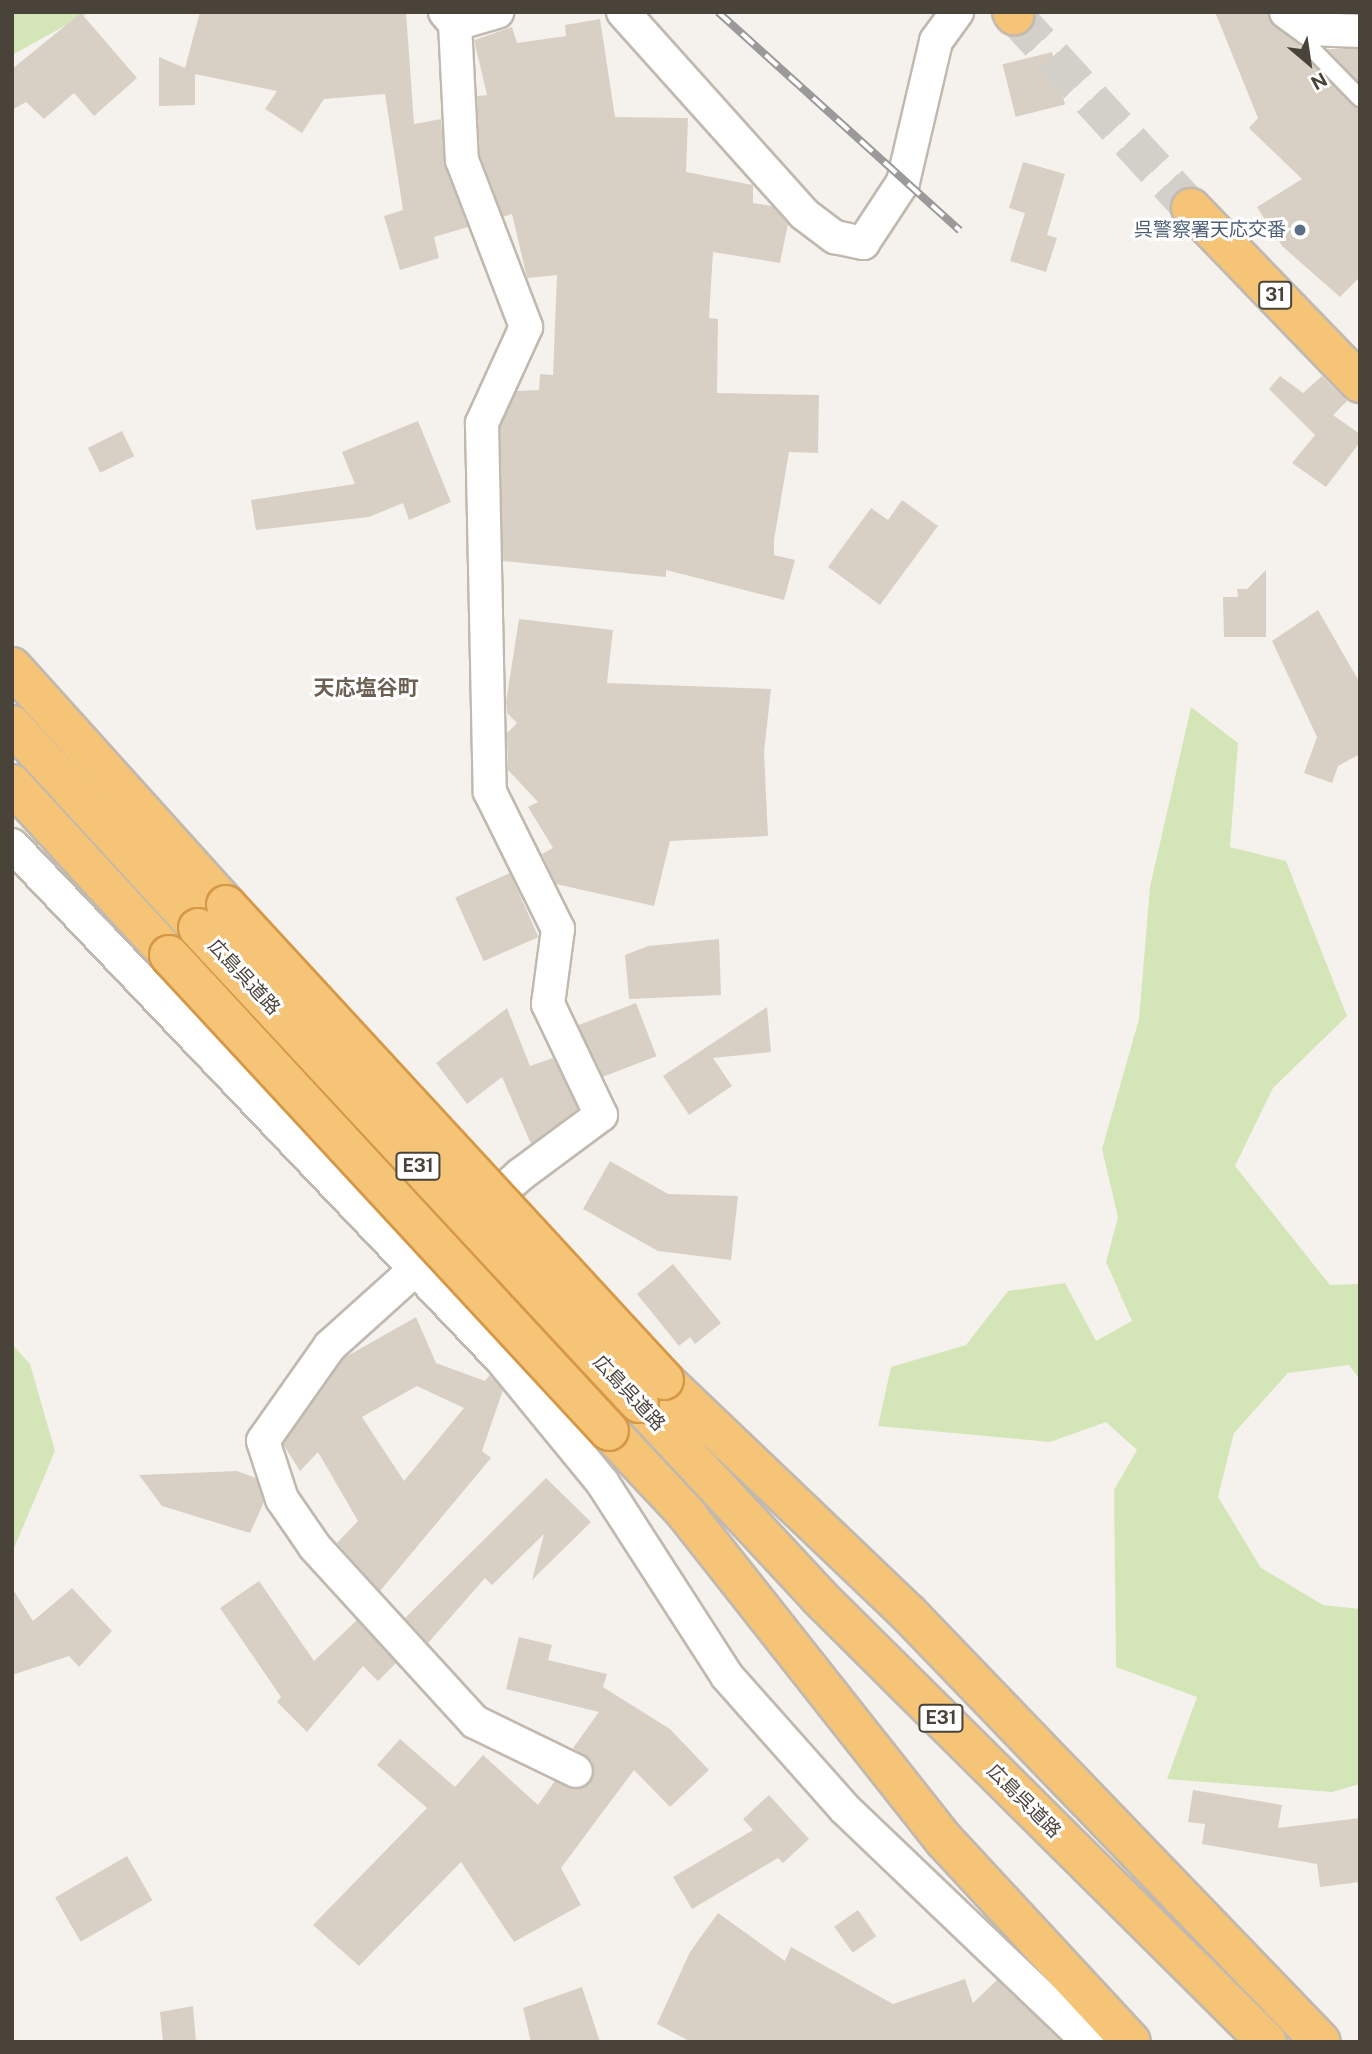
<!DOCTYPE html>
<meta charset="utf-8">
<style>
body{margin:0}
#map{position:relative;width:1372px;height:2054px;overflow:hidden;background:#f5f2ed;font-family:"Public Sans","Noto Sans JP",sans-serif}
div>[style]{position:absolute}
.green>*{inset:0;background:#d4e6b8}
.building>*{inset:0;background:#d9d0c5;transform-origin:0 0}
.highway-tunnel>*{height:38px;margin-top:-19px;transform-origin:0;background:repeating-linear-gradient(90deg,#d3cfc9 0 38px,transparent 0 57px)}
.roads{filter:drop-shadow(2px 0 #c1b9af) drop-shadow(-2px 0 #c1b9af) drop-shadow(0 2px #c1b9af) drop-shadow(0 -2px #c1b9af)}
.lane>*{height:16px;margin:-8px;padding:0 8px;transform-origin:8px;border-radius:8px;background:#fff}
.street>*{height:32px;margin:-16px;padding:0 16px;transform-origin:16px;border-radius:16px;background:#fff}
.highway>*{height:38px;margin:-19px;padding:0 19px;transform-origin:19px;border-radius:19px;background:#f5c477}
.rail>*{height:8px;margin-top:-4px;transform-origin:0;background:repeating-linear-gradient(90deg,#fff 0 16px,#9a9a9a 0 32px);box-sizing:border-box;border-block:2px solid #9a9a9a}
.bridges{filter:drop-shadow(2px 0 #d59847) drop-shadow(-2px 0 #d59847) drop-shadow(0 2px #d59847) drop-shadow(0 -2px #d59847)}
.highway-bridge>*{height:38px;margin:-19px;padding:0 19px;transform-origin:19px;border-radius:19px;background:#f5c477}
.dots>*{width:19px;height:19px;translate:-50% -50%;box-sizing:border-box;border:4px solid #fff;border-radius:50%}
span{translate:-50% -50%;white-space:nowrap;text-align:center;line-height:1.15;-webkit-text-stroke:6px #fff;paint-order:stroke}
.shield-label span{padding:2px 5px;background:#fff;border:2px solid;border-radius:5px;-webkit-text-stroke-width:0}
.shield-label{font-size:18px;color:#4a433a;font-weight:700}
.service-label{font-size:19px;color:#4e5e75}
.right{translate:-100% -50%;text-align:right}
.street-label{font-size:19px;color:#4a433a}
.neighbourhood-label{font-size:21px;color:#6c6052;font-weight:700}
.frame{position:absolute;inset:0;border:14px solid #4a433a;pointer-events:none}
.north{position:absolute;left:1274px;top:28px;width:70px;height:70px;-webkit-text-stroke:5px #fff;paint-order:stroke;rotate:151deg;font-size:19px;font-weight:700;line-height:28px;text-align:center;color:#4a433a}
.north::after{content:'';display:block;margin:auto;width:24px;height:32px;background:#4a433a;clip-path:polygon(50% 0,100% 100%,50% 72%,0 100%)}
</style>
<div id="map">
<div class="green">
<div style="clip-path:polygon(12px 12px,90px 12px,12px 55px)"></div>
<div style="clip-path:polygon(1191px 707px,1238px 743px,1230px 847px,1286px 861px,1347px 1016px,1273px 1088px,1235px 1166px,1330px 1285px,1360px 1284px,1360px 1380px,1349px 1365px,1288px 1373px,1234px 1433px,1218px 1497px,1261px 1568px,1323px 1605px,1360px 1609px,1360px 1784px,1332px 1792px,1167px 1779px,1197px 1697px,1116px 1667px,1114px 1490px,1137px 1450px,1106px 1422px,1050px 1442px,878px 1426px,891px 1367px,966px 1345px,1008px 1291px,1065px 1283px,1096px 1341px,1132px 1321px,1106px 1262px,1118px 1217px,1102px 1149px,1139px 1019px,1150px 887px)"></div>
<div style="clip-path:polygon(12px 1344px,30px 1364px,55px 1451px,12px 1553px)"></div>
</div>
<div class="building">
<div style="clip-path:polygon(200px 12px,406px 12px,414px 124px,441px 119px,445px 166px,468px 227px,434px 237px,439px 258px,400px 270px,384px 216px,403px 210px,385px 94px,324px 99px,302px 133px,265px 109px,277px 91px,195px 74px,195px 105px,159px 106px,159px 57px,185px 68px)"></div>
<div style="clip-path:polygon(1215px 12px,1267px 12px,1360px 108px,1360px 277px,1340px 297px,1282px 246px,1257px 207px,1302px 179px,1249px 128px,1258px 118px)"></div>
<div style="clip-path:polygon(81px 13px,137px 78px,94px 116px,74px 93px,44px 119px,26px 102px,12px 110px,12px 69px)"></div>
<div style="clip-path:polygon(600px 19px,615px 117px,688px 118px,686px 172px,753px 185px,753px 203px,772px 206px,788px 224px,780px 263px,713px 252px,709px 318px,718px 319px,717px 393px,819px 395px,818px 453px,789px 452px,774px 540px,774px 555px,795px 560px,784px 600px,666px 570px,666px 577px,503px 561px,500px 427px,517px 391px,539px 390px,540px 374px,553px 375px,557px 275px,527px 278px,512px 214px,503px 217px,480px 156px,477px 96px,487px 95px,474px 40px,512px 27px,517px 43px,566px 36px,565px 25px)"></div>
<div style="clip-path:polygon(1327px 49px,1360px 49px,1360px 83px)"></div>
<div style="left:1052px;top:52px;width:54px;height:51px;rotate:76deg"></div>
<div style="clip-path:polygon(1023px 162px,1065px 174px,1047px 235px,1057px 238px,1046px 272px,1010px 261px,1025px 213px,1009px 208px)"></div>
<div style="clip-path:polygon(1280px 376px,1303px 393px,1322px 376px,1347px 401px,1333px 415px,1360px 434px,1360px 442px,1326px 487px,1292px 463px,1315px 435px,1269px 389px)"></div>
<div style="clip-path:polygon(418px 421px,451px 502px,409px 520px,403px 503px,369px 517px,256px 530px,251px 500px,355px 484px,342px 452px)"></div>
<div style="left:122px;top:431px;width:28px;height:38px;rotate:64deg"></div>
<div style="clip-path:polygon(902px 500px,938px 526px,880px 605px,828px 567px,871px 508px,888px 520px)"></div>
<div style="clip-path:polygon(1266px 570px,1266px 637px,1224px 637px,1223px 597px,1238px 597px,1237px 589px,1247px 589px)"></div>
<div style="clip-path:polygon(1318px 610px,1360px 683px,1360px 754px,1338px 766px,1332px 783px,1304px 773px,1317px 737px,1272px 641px)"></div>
<div style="clip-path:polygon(519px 619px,613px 630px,607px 683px,771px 689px,764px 752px,768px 836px,670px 841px,654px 906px,556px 884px,542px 854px,553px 848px,528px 807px,538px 802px,508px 770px,507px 733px,517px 723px,507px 713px,506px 702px)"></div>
<div style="left:510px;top:873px;width:70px;height:60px;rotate:66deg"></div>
<div style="clip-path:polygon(719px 939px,721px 995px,629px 999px,625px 955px,648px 946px)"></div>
<div style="left:636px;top:1003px;width:57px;height:62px;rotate:69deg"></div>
<div style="clip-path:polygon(767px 1007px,771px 1052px,713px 1058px,732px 1086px,689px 1115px,663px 1076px)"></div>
<div style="clip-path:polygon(507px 1008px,530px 1066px,553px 1058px,578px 1109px,531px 1144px,502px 1077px,467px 1104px,436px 1063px)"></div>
<div style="clip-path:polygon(610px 1161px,668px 1194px,738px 1196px,731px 1260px,658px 1251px,583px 1209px)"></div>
<div style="clip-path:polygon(673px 1264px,721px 1323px,695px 1344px,690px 1337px,679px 1346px,637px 1294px)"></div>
<div style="clip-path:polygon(evenodd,416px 1317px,436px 1363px,485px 1381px,490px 1375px,503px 1390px,482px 1451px,491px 1458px,380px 1591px,337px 1543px,358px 1521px,318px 1452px,300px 1471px,283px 1444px,344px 1358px,416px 1317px,417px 1386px,464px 1408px,404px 1481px,362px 1417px,417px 1386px)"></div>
<div style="clip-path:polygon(237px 1471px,256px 1478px,264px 1502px,250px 1533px,162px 1506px,139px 1475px)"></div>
<div style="clip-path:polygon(546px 1478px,591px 1522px,532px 1580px,544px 1534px,492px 1585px,485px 1578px,428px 1643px,405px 1618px)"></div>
<div style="clip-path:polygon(259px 1581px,314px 1661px,357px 1620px,396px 1663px,378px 1681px,363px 1666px,307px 1732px,277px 1702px,281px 1697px,220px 1608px)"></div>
<div style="clip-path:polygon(12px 1588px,33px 1621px,72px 1588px,112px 1631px,79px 1667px,69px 1656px,12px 1675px)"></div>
<div style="clip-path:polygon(519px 1637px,552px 1645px,548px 1660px,607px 1674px,603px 1687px,670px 1729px,709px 1770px,670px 1807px,634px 1770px,561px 1868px,581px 1905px,514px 1942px,461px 1862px,359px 1966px,313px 1925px,427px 1808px,377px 1765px,400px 1739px,455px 1787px,483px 1755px,538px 1805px,555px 1781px,577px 1789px,592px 1780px,592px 1761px,573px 1748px,599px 1712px,506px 1689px)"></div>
<div style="clip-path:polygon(1193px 1790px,1282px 1805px,1278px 1828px,1360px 1818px,1360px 1882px,1320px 1887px,1317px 1864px,1202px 1844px,1205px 1824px,1188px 1822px)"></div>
<div style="clip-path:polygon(769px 1795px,809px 1839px,783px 1863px,778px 1858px,692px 1909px,673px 1877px,753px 1830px,743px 1819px)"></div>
<div style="left:127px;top:1856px;width:51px;height:83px;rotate:60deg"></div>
<div style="left:858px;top:1910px;width:32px;height:29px;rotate:55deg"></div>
<div style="clip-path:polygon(718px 1913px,785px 1961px,791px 1947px,893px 2004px,965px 1979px,973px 2003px,997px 1980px,1062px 2042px,691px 2042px,657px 2024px,690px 1952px)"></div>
<div style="clip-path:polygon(582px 1987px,600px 2042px,531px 2042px,523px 2008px)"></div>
<div style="clip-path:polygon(193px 2006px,196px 2042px,163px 2042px,160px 2012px)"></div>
</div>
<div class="highway-tunnel">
<div style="left:1014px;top:15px;width:262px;rotate:47.5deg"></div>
</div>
<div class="roads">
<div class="lane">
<div style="left:1309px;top:29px;width:20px;rotate:81deg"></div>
<div style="left:1312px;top:49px;width:69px;rotate:45.6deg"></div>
</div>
<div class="street">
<div style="left:445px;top:12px;width:16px;rotate:50deg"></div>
<div style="left:455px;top:24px;width:136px;rotate:87.1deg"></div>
<div style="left:462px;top:160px;width:179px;rotate:69deg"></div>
<div style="left:526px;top:327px;width:106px;rotate:114.6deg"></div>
<div style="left:482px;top:423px;width:369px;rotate:88.8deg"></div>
<div style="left:490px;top:792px;width:153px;rotate:63.6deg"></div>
<div style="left:558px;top:929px;width:76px;rotate:97.6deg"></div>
<div style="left:548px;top:1004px;width:123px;rotate:64.5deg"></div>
<div style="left:601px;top:1115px;width:101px;rotate:143.5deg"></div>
<div style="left:520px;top:1175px;width:256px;rotate:138deg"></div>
<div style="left:330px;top:1346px;width:116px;rotate:125.2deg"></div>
<div style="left:263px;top:1441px;width:61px;rotate:71.9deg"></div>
<div style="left:282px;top:1499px;width:58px;rotate:55.5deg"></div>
<div style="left:315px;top:1547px;width:237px;rotate:47.6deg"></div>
<div style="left:475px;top:1722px;width:112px;rotate:25.9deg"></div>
<div style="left:623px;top:12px;width:271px;rotate:48.1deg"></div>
<div style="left:804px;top:214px;width:39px;rotate:37deg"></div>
<div style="left:835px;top:237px;width:29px;rotate:12deg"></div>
<div style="left:863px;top:243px;width:73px;rotate:-56.7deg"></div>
<div style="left:903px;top:182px;width:145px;rotate:-76.8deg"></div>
<div style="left:936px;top:41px;width:36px;rotate:-54deg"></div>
<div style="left:1286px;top:12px;width:29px;rotate:36deg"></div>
<div style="left:1309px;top:29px;width:51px;rotate:2.2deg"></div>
<div style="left:455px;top:24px;width:44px;rotate:-15.9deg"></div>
<div style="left:12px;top:845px;width:709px;rotate:46.43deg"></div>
<div style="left:501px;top:1359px;width:159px;rotate:50.6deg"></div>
<div style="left:602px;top:1482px;width:231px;rotate:57.2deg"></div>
<div style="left:727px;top:1676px;width:176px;rotate:48.4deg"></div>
<div style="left:844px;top:1808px;width:339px;rotate:43.7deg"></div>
</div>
<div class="highway">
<div style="left:1012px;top:12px;width:4px;rotate:56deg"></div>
<div style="left:1191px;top:208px;width:243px;rotate:46deg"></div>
<div style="left:12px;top:667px;width:320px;rotate:48deg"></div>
<div style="left:12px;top:725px;width:275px;rotate:47.5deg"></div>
<div style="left:12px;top:784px;width:232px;rotate:47.4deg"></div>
<div style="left:664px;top:1380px;width:337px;rotate:43.7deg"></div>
<div style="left:908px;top:1613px;width:595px;rotate:46.09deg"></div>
<div style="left:639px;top:1403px;width:265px;rotate:47.1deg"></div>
<div style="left:819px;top:1597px;width:631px;rotate:44.81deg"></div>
<div style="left:609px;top:1431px;width:110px;rotate:46.8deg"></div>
<div style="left:684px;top:1511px;width:419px;rotate:51.7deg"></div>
<div style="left:944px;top:1840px;width:275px;rotate:47.2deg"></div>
</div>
</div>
<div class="rail">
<div style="left:718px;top:12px;width:326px;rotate:42.1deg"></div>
</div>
<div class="bridges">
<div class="highway-bridge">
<div style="left:226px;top:905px;width:646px;rotate:47.32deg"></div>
<div style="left:198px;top:928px;width:648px;rotate:47.13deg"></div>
<div style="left:169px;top:955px;width:648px;rotate:47.25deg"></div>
</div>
</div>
<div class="dots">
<div style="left:1300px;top:230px;background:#5c6f8a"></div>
</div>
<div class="shield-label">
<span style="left:1275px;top:295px">31</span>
<span style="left:418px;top:1166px">E31</span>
<span style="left:941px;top:1718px">E31</span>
</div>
<div class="service-label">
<span class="right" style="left:1286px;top:230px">呉警察署天応交番</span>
</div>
<div class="street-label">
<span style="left:244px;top:977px;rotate:47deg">広島呉道路</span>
<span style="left:629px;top:1393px;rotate:47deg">広島呉道路</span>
<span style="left:1024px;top:1801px;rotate:45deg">広島呉道路</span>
</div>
<div class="neighbourhood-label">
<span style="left:366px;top:688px">天応塩谷町</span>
</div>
<div class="frame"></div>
<div class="north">N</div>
</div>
